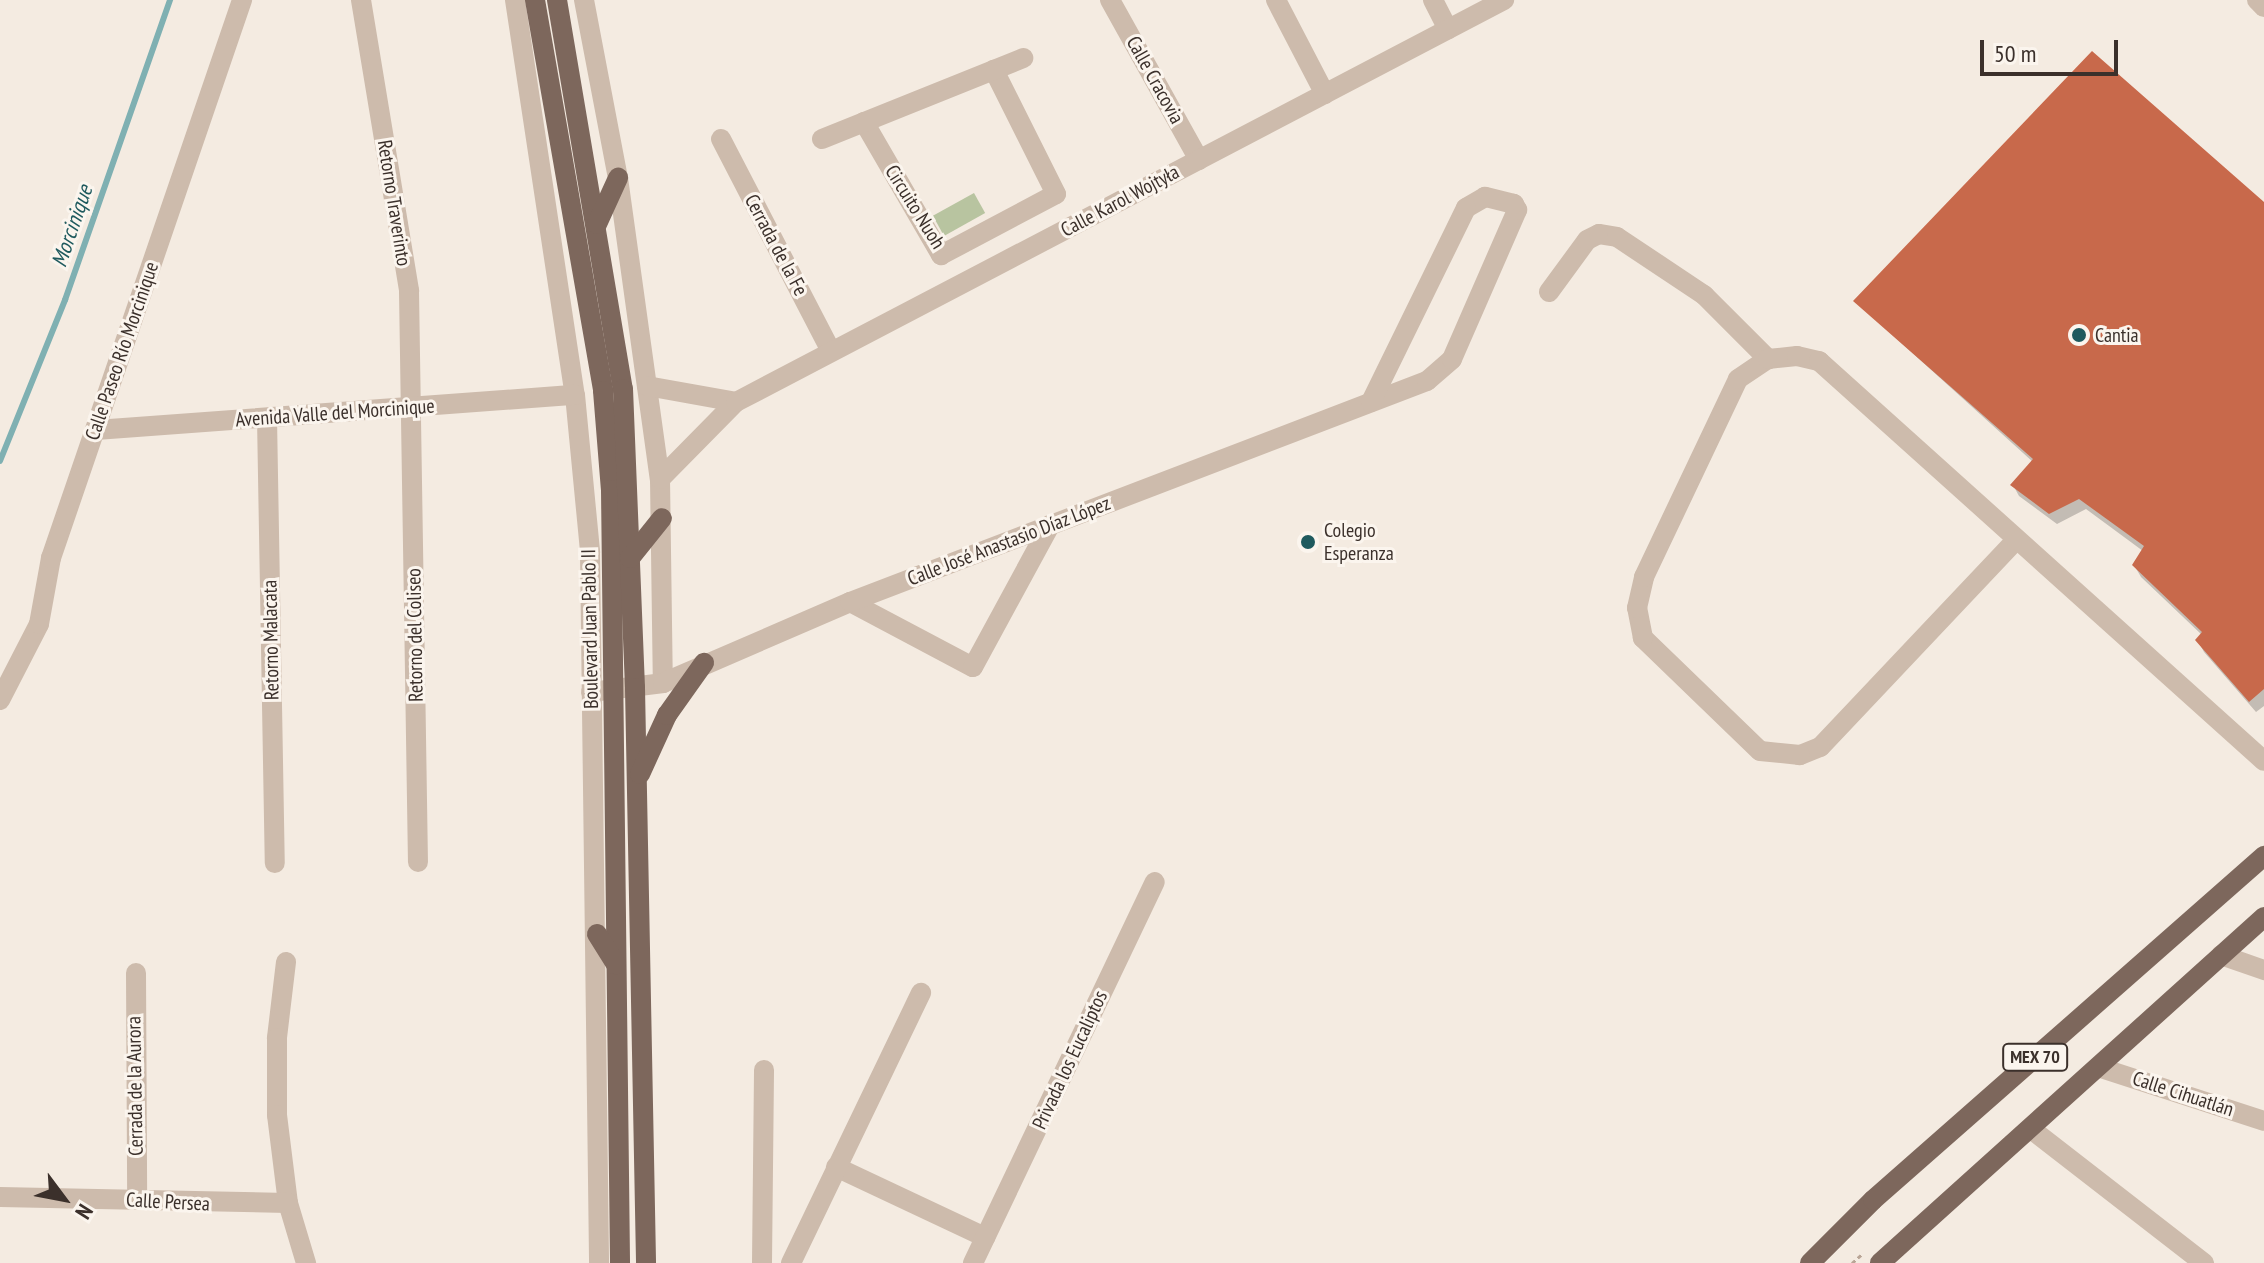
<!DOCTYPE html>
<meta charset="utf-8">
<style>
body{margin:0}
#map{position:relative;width:2264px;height:1263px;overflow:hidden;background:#f4ebe1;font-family:"PT Sans Narrow",sans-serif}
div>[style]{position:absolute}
.green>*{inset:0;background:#b8c4a0;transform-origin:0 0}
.shadow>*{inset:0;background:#0003}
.stream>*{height:6px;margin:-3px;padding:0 3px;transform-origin:3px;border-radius:3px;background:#7fb0b2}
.building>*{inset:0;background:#c8694b}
.path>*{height:3px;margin-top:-1.5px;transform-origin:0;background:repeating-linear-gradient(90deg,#b9a596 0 4px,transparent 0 8px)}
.minor>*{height:20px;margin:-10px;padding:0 10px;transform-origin:10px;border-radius:10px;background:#cdbbac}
.major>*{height:20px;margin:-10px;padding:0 10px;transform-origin:10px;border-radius:10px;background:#7d675c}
.dots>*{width:22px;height:22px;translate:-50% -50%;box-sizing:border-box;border:4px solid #fbf5ee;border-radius:50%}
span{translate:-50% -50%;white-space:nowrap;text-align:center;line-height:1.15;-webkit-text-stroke:6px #fbf5ee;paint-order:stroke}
.shield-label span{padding:2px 6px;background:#fbf5ee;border:2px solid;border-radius:6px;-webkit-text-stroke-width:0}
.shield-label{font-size:18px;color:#3b302b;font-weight:700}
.street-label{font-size:20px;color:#3b302b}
.poi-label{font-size:20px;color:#3b302b}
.left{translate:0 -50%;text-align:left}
.water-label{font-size:22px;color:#1f5a5e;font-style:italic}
.north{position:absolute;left:24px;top:1159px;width:80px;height:80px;-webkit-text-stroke:6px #fbf5ee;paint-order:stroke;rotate:122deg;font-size:22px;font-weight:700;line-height:32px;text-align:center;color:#3b302b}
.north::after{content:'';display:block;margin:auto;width:28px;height:36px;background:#3b302b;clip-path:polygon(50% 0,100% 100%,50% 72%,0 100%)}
.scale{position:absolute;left:1980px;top:40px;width:138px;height:36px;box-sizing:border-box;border:4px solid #3b302b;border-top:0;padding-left:10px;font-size:24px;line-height:28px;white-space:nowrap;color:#3b302b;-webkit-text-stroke:6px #fbf5ee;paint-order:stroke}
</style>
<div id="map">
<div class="green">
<div style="left:974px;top:193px;width:23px;height:47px;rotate:61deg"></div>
</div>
<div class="shadow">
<div style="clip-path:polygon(2264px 204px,2264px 706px,2256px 712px,2204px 652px,2198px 641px,2202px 635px,2141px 577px,2134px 565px,2143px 551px,2086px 509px,2057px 524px,2019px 496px,2013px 485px,2033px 462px,1856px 302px)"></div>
</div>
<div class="stream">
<div style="left:0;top:461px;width:174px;rotate:-68deg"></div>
<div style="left:65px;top:300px;width:318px;rotate:-70.7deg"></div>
</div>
<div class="building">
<div style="clip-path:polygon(2092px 51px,2264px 202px,2264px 689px,2249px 702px,2195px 640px,2202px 632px,2132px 565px,2144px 546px,2079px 499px,2049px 514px,2010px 485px,2033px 459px,1853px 301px)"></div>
</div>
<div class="path">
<div style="left:1852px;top:1263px;width:13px;rotate:-42deg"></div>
</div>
<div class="minor">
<div style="left:361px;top:0;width:295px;rotate:80.6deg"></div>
<div style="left:409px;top:291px;width:571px;rotate:89.1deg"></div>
<div style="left:515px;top:0;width:400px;rotate:81.4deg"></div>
<div style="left:575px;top:395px;width:158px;rotate:84.5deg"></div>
<div style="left:590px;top:552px;width:711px;rotate:89.27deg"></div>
<div style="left:584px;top:0;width:181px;rotate:79.2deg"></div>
<div style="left:618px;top:178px;width:304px;rotate:82.1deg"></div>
<div style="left:660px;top:479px;width:204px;rotate:89.2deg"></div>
<div style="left:1110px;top:0;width:183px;rotate:60.9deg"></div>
<div style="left:1276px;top:0;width:106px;rotate:62.5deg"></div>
<div style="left:1433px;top:0;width:33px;rotate:63deg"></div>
<div style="left:2257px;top:0;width:10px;rotate:45deg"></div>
<div style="left:864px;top:122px;width:154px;rotate:59.9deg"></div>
<div style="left:941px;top:255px;width:130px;rotate:-27.9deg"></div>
<div style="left:1056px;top:194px;width:139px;rotate:-116.6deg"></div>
<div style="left:721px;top:139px;width:239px;rotate:62.6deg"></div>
<div style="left:822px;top:139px;width:217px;rotate:-21.9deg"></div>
<div style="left:1549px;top:292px;width:64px;rotate:-53.8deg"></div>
<div style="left:1587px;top:240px;width:13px;rotate:-27deg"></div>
<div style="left:1599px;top:234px;width:18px;rotate:9deg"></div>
<div style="left:1617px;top:237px;width:105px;rotate:33.7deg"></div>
<div style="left:1704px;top:295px;width:91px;rotate:45deg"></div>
<div style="left:647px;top:386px;width:90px;rotate:10.2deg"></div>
<div style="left:267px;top:418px;width:445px;rotate:89deg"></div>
<div style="left:96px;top:430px;width:480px;rotate:-4.2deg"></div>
<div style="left:660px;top:479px;width:108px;rotate:-45.4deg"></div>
<div style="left:736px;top:402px;width:867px;rotate:-27.63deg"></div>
<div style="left:2016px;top:540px;width:285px;rotate:133.4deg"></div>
<div style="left:1820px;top:747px;width:22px;rotate:158deg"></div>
<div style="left:1800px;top:755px;width:40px;rotate:-174.3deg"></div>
<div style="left:1760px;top:751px;width:163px;rotate:-136deg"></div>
<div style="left:1643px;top:638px;width:31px;rotate:-101deg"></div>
<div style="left:1637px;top:608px;width:32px;rotate:-77deg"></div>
<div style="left:1644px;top:577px;width:219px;rotate:-64.6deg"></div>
<div style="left:1738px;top:379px;width:36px;rotate:-34deg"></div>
<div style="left:1768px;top:359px;width:29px;rotate:-6deg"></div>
<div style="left:1797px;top:356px;width:23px;rotate:13deg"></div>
<div style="left:1819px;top:361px;width:598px;rotate:41.95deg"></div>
<div style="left:850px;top:602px;width:139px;rotate:27.9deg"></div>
<div style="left:973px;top:667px;width:162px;rotate:-61.5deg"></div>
<div style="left:591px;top:692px;width:73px;rotate:-7.1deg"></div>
<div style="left:663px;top:683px;width:204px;rotate:-23.4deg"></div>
<div style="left:850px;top:602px;width:618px;rotate:-20.96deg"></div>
<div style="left:1427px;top:381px;width:33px;rotate:-41deg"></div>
<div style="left:1452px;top:359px;width:163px;rotate:-66.4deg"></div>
<div style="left:1517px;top:210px;width:7px;rotate:-117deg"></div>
<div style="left:1514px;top:204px;width:30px;rotate:-166deg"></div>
<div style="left:1485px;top:197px;width:22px;rotate:150deg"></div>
<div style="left:1466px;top:208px;width:216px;rotate:116.1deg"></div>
<div style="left:0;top:700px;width:85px;rotate:-62.8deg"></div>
<div style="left:39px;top:624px;width:67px;rotate:-79.7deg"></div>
<div style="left:51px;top:558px;width:590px;rotate:-71.1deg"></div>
<div style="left:2221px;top:955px;width:46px;rotate:19.2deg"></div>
<div style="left:286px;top:962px;width:77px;rotate:96.8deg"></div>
<div style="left:277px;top:1038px;width:77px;rotate:90deg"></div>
<div style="left:277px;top:1115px;width:89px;rotate:82.9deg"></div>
<div style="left:288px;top:1203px;width:63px;rotate:73.3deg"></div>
<div style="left:136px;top:973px;width:227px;rotate:89.7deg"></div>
<div style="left:2101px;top:1068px;width:171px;rotate:18deg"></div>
<div style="left:2031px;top:1129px;width:219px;rotate:37.8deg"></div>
<div style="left:836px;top:1167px;width:165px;rotate:25.2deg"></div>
<div style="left:0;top:1197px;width:288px;rotate:1.2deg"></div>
<div style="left:762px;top:1263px;width:193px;rotate:-89.4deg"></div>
<div style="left:791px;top:1263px;width:300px;rotate:-64.3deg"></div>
<div style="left:973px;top:1263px;width:422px;rotate:-64.5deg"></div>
</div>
<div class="major">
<div style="left:535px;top:0;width:397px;rotate:80.1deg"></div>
<div style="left:603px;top:391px;width:99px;rotate:85.4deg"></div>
<div style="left:611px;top:490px;width:773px;rotate:89.33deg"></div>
<div style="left:557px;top:0;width:395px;rotate:80.4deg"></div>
<div style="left:623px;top:389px;width:299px;rotate:87.7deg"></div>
<div style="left:635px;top:688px;width:575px;rotate:88.9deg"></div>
<div style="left:597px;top:224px;width:51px;rotate:-65.5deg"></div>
<div style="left:630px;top:558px;width:51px;rotate:-51.3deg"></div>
<div style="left:640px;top:774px;width:65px;rotate:-65.4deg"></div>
<div style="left:667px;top:715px;width:64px;rotate:-54.6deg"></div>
<div style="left:597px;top:934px;width:36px;rotate:58deg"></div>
<div style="left:1810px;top:1263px;width:89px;rotate:-45deg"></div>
<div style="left:1873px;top:1200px;width:521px;rotate:-41.34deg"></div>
<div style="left:1880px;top:1263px;width:517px;rotate:-42.02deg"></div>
</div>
<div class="dots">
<div style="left:2079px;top:335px;background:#1f5a5e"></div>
<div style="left:1308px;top:542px;background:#1f5a5e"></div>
</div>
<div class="shield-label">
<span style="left:2035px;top:1057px">MEX 70</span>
</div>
<div class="street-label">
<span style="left:1155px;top:80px;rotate:61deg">Calle Cracovia</span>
<span style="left:1120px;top:201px;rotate:-28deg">Calle Karol Wojtyła</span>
<span style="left:394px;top:203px;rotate:81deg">Retorno Traverinto</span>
<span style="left:915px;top:207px;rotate:58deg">Circuito Nuoh</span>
<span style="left:776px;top:245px;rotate:62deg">Cerrada de la Fe</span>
<span style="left:122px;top:351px;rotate:-71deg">Calle Paseo Río Morcinique</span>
<span style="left:335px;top:413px;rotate:-4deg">Avenida Valle del Morcinique</span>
<span style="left:1009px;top:541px;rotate:-21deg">Calle José Anastasio Díaz López</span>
<span style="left:590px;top:629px;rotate:-91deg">Boulevard Juan Pablo II</span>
<span style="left:415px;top:635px;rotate:-91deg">Retorno del Coliseo</span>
<span style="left:271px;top:640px;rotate:-91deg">Retorno Malacata</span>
<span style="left:1070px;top:1060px;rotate:-65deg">Privada los Eucaliptos</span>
<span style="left:135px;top:1086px;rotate:-91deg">Cerrada de la Aurora</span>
<span style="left:2183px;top:1094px;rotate:18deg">Calle Cihuatlán</span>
<span style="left:168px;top:1202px;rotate:3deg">Calle Persea</span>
</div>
<div class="poi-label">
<span class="left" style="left:2095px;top:335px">Cantia</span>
<span class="left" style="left:1324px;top:542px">Colegio<br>Esperanza</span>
</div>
<div class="water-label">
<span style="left:72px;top:226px;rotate:-71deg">Morcinique</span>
</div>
<div class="north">N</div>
<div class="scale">50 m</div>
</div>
